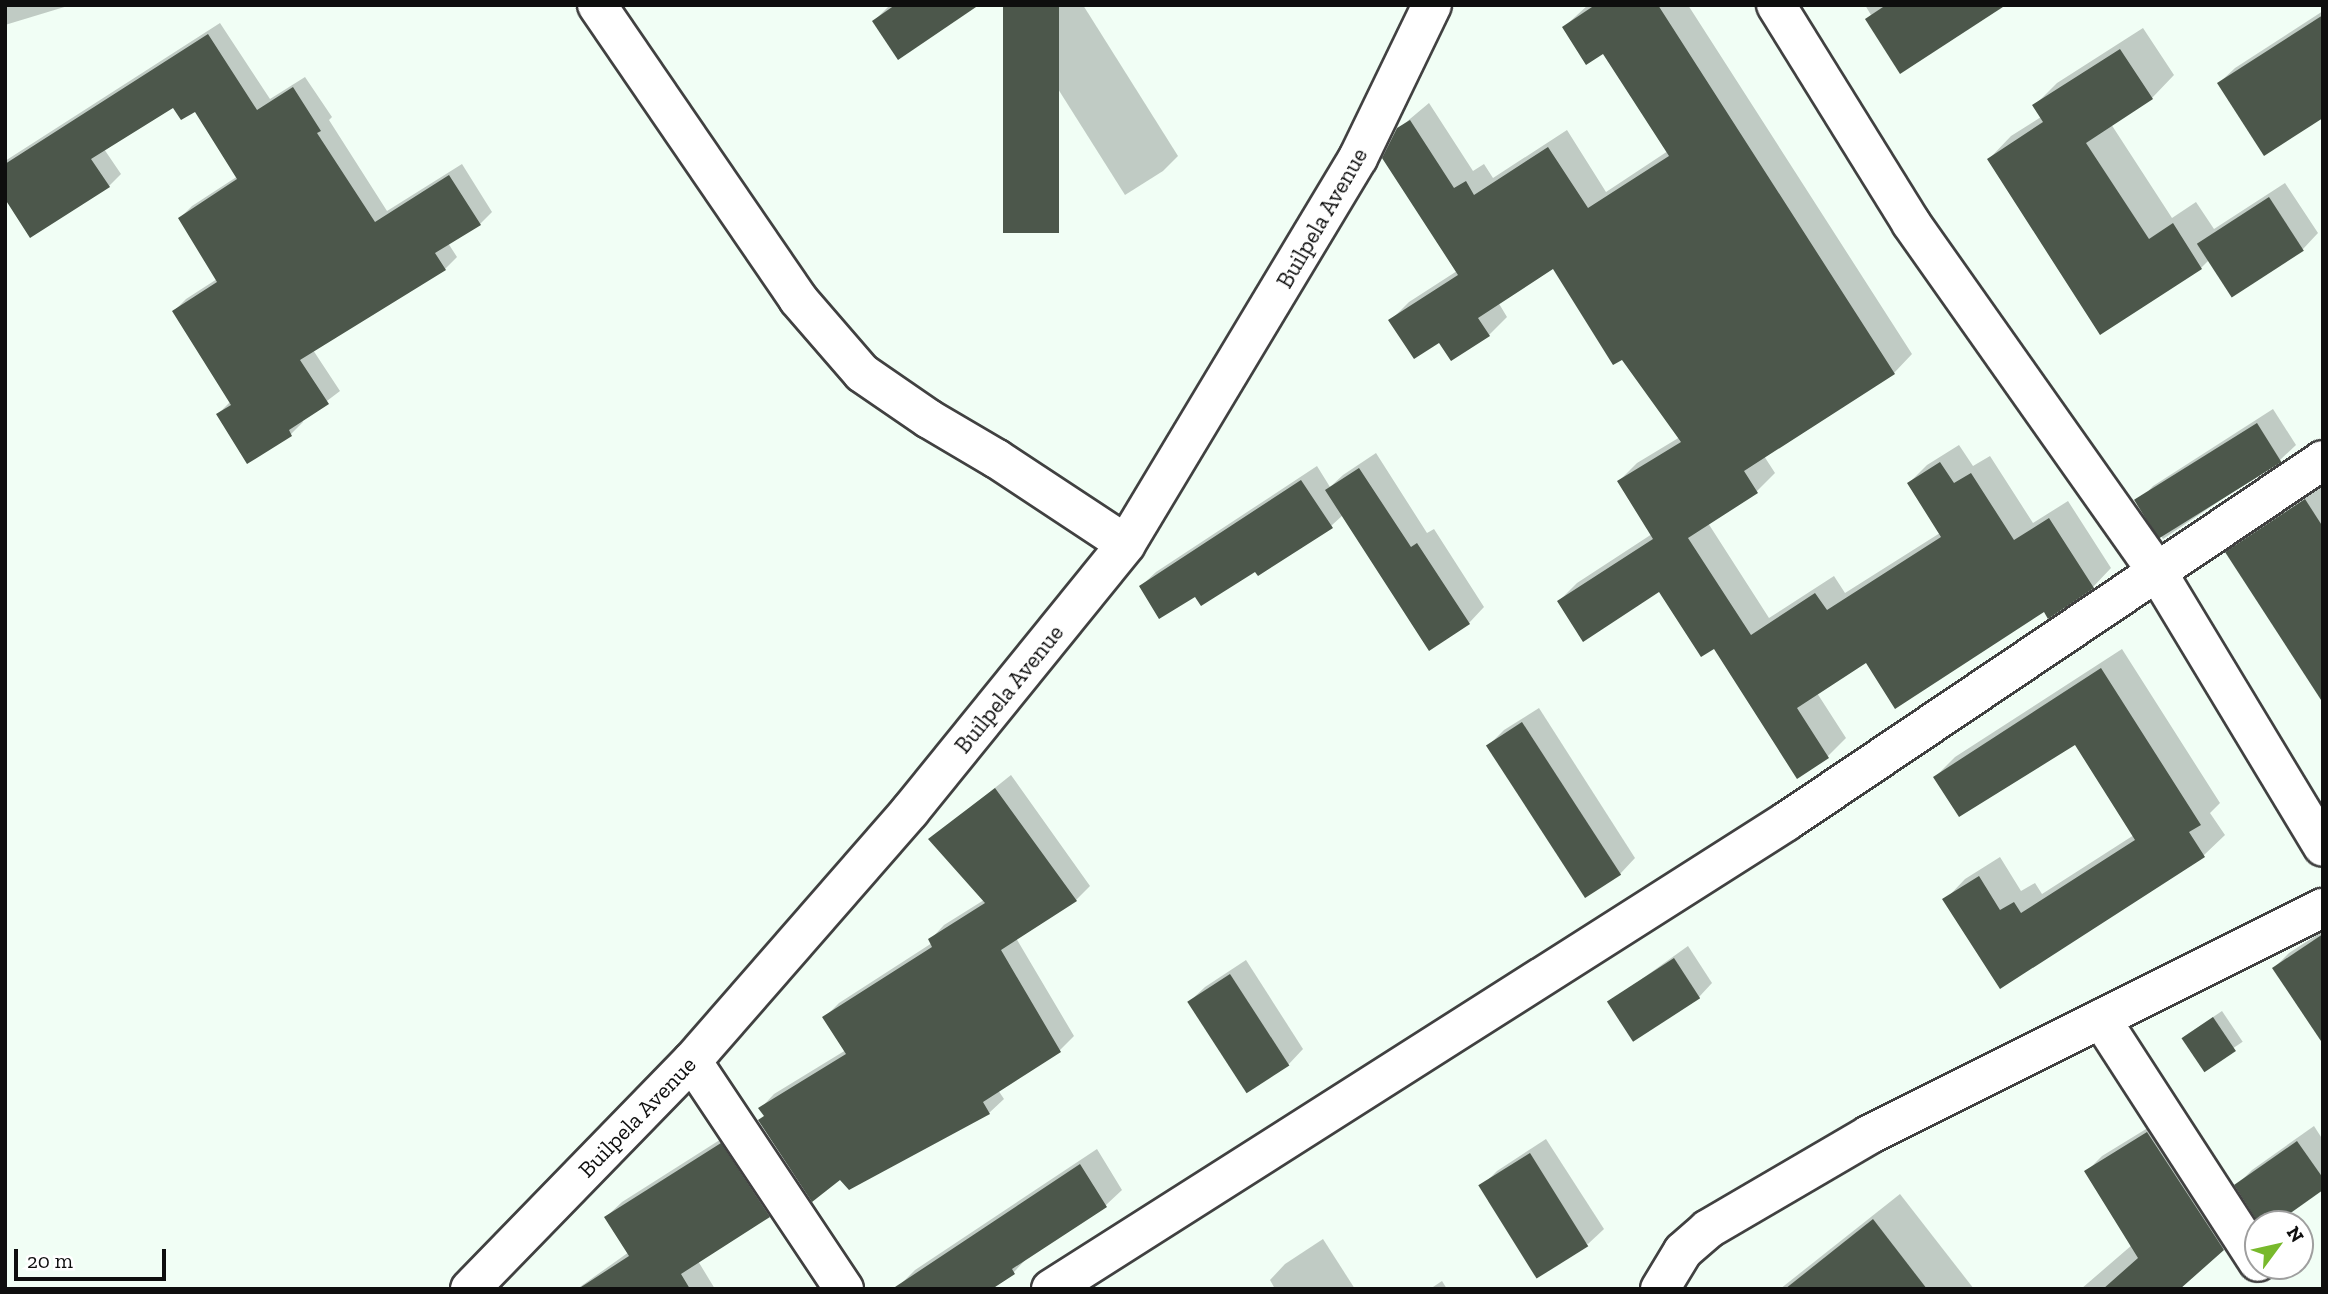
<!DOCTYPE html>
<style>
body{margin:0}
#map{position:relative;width:2328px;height:1294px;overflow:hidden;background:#f1fef5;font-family:"Zilla Slab",serif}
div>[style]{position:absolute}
.shadow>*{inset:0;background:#0003;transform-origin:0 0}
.building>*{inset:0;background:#4c574b;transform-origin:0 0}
.roads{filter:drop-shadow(2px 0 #414141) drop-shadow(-2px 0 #414141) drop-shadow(0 2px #414141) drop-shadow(0 -2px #414141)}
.minor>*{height:38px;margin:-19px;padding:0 19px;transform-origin:19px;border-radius:19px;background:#fff}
.tertiary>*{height:38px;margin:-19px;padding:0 19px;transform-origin:19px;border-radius:19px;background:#fff}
span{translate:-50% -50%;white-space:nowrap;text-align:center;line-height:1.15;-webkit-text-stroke:7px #fff;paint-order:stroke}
.street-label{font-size:23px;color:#0e0e0e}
.frame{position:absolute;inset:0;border:7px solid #0e0e0e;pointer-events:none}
.north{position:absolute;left:2244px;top:1210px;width:70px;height:70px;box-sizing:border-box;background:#fff;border:2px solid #9f9f9f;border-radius:50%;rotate:57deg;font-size:19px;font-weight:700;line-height:28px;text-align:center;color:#0e0e0e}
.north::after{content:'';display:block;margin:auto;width:24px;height:32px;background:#78b92c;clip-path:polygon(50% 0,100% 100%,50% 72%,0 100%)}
.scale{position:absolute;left:14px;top:1249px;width:152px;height:32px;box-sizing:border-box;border:4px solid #0e0e0e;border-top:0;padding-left:9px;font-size:21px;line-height:24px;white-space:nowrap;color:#0e0e0e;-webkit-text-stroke:5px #fff;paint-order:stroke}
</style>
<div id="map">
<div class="shadow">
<div style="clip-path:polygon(5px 5px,71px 5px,5px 25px)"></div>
<div style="clip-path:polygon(890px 5px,976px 5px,874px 21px)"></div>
<div style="clip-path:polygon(1005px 5px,1083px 5px,1178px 156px,1163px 171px,1125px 195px)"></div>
<div style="clip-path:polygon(1588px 5px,1688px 5px,1912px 354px,1894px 373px,1764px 456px,1775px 473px,1757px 491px,1708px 523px,1769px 618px,1834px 576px,1845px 593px,1940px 533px,1909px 483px,1927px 465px,1959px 445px,1973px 466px,1990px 456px,2033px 523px,2068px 501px,2111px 568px,2093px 587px,2044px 610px,1866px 661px,1817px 693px,1846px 738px,1828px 756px,1797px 776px,1714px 647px,1660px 590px,1559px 601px,1577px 583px,1652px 534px,1619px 481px,1637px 463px,1680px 437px,1553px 267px,1498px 302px,1507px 317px,1489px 335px,1440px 340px,1391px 320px,1409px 302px,1457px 271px,1398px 129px,1429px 103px,1473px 171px,1484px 164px,1493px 178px,1567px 130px,1606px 192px,1668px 151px,1603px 51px,1564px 27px)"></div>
<div style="clip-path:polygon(1865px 5px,1946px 5px,1867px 19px,1871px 15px)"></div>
<div style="clip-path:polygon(2323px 11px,2323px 116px,2219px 83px,2235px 68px)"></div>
<div style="clip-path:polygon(220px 23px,270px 99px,305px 77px,332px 117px,329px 120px,387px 211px,462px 164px,492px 212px,480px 224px,448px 243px,457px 257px,445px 269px,313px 350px,340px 391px,302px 420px,303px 422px,291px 434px,218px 414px,231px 401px,174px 311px,186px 299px,217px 279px,180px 218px,192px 206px,238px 176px,195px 109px,174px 106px,104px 149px,121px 174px,109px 186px,5px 196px,5px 161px)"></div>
<div style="clip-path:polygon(2143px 28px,2174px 75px,2152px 98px,2111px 124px,2172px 218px,2196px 202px,2214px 229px,2285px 183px,2318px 233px,2303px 249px,2209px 260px,2201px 268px,1989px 159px,2011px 136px,2041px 117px,2034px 106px,2057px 83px)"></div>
<div style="clip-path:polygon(2273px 409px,2296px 445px,2280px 460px,2163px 539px,2138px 502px,2153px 486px)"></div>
<div style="clip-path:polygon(1376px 453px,1427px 533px,1434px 529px,1484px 607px,1469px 623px,1343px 515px,1331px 526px,1256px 570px,1195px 594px,1141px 586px,1156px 572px,1317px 466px,1330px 487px,1343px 475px)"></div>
<div style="clip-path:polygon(2323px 479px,2323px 700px,2228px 552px,2256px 524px)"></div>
<div style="clip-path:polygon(2122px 649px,2220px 803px,2210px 813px,2225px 835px,2204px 855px,2001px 986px,1945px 900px,1965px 879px,2000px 857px,2021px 891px,2035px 883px,2042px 894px,2134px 835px,2075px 743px,1935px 777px,1955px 757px)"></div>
<div style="clip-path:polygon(1539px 708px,1635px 858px,1620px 874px,1488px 746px,1504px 730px)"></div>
<div style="clip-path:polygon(1011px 775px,1090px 886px,1076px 900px,1016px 938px,1074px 1036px,1060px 1050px,998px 1090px,1004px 1099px,989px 1113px,849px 1188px,760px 1109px,774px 1094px,846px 1050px,825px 1017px,839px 1003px,932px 943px,930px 940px,944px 925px,984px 900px,931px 839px)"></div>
<div style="clip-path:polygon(2323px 931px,2323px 1041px,2274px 968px,2289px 953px)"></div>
<div style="clip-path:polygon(1688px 946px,1712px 983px,1699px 997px,1612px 1005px,1625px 991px)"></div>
<div style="clip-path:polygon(1246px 960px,1303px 1049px,1288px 1065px,1189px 1002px,1205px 987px)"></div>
<div style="left:2222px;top:1011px;width:37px;height:47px;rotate:56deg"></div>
<div style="clip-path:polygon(2164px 1118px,2239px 1233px,2178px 1289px,2081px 1289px,2132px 1245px,2086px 1172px,2102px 1156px)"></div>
<div style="clip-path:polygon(2314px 1126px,2323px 1140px,2323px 1188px,2237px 1185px,2252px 1170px)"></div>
<div style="clip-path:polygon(737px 1129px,784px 1200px,768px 1215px,698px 1261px,715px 1289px,577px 1289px,629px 1252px,606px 1217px,622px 1202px)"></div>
<div style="clip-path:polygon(1546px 1139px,1604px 1229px,1588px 1244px,1482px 1186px,1497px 1171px)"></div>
<div style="clip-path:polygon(1097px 1149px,1122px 1190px,1106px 1205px,1029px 1256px,1014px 1272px,899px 1286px,915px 1270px)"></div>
<div style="clip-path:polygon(1900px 1194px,1974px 1289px,1780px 1289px)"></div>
<div style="clip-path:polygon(1323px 1239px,1355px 1289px,1275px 1289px,1270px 1280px,1285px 1264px)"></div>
<div style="clip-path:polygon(1442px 1281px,1447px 1289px,1430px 1289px)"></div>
</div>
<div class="building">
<div style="clip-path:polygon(895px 5px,979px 5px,898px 60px,872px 21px)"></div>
<div style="left:1003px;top:5px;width:56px;height:228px"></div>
<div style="clip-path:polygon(1595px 5px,1658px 5px,1895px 374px,1744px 471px,1758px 493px,1688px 538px,1751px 635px,1815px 593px,1827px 610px,1941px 537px,1907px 483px,1940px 462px,1954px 483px,1971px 473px,2014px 540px,2049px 518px,2094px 588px,2048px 619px,2044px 612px,1895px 709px,1866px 663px,1797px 708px,1829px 758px,1797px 779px,1714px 649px,1701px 657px,1659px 592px,1583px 642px,1557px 601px,1653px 539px,1617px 481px,1681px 442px,1622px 360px,1613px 365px,1553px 269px,1478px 318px,1490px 336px,1451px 361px,1439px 343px,1414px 359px,1388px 320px,1458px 275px,1382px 158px,1397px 128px,1410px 120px,1454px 188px,1466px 181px,1474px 195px,1548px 147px,1588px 208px,1669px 156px,1603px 54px,1586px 65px,1562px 27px)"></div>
<div style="clip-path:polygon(1886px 5px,2006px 5px,1900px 74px,1865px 19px)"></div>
<div style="clip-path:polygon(2323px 15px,2323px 118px,2264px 156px,2217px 83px)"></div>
<div style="clip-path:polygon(208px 34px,257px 110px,293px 87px,321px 131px,317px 133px,375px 222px,449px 175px,481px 225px,435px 253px,446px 270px,300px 360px,329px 404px,289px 430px,292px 436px,247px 464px,216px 414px,231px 405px,172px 311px,217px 282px,178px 218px,237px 179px,195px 112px,181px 120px,173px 108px,91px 159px,110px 187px,30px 238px,5px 199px,5px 164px)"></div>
<div style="clip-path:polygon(2120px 49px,2153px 99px,2086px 143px,2149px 239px,2173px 223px,2202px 269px,2100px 335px,1987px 159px,2043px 122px,2032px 105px)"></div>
<div style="left:2269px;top:197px;width:64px;height:86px;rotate:57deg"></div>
<div style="left:2257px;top:423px;width:46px;height:145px;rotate:58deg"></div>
<div style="clip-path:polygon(1359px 468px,1411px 547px,1417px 543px,1470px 624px,1429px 651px,1325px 490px)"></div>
<div style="clip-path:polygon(1301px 480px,1333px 528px,1258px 576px,1255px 572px,1201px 606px,1195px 597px,1159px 619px,1139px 586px)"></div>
<div style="clip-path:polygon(2305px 499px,2323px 527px,2323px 703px,2225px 552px)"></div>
<div style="clip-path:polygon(2101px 668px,2201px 825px,2189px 832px,2205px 857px,2000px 989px,1942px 899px,1979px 876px,2000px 910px,2014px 902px,2021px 913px,2135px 840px,2075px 745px,1959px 817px,1933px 777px)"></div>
<div style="left:1522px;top:722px;width:182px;height:43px;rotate:57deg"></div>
<div style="clip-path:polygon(995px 788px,1077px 901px,1001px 950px,1061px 1052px,983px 1102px,990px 1114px,849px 1190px,840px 1180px,812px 1202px,758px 1120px,764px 1116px,758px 1108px,846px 1054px,822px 1017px,932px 947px,928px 939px,985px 903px,928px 839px)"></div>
<div style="clip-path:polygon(2323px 934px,2323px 1044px,2272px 968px)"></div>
<div style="left:1674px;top:958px;width:48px;height:80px;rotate:57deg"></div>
<div style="left:1230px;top:974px;width:109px;height:51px;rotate:57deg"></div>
<div style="left:2213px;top:1017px;width:41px;height:38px;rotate:56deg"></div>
<div style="clip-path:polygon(2147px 1132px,2224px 1250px,2180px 1289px,2103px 1289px,2138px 1258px,2084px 1171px)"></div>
<div style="clip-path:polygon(2297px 1141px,2323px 1178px,2323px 1190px,2275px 1224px,2259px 1224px,2234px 1185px)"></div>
<div style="clip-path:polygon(721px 1143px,770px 1217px,681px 1274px,690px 1289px,578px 1289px,629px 1256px,604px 1217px)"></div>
<div style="left:1530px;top:1153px;width:110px;height:61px;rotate:58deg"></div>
<div style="clip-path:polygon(1080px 1164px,1107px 1207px,1012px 1269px,1015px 1274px,992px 1289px,892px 1289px)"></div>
<div style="clip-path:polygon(1873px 1219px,1927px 1289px,1785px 1289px)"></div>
</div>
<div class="roads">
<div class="minor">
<div style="left:597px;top:5px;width:356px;rotate:55.6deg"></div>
<div style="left:798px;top:299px;width:98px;rotate:49.1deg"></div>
<div style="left:862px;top:373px;width:81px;rotate:34.5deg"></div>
<div style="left:929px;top:419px;width:79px;rotate:30.5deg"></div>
<div style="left:997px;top:459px;width:154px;rotate:33.4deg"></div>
<div style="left:1776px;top:5px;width:256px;rotate:58.2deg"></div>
<div style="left:1911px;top:223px;width:425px;rotate:54.8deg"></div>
<div style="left:2156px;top:570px;width:323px;rotate:58.9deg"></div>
<div style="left:2101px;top:1019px;width:289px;rotate:57.1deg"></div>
<div style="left:692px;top:1061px;width:274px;rotate:56.3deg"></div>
<div style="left:1051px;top:1289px;width:872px;rotate:-32.45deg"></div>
<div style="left:1787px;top:821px;width:646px;rotate:-33.96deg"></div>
<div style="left:1660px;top:1289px;width:44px;rotate:-58.8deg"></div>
<div style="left:1683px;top:1251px;width:33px;rotate:-41deg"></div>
<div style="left:1708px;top:1229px;width:186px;rotate:-30.3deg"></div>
<div style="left:1869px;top:1135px;width:508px;rotate:-26.57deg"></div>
</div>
<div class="tertiary">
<div style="left:470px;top:1289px;width:318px;rotate:-45.8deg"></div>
<div style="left:692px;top:1061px;width:332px;rotate:-48.9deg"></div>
<div style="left:910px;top:811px;width:343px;rotate:-51deg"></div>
<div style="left:1126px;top:544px;width:450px;rotate:-59deg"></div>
<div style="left:1358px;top:158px;width:170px;rotate:-64.2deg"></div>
</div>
</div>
<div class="street-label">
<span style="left:1322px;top:218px;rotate:-60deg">Builpela Avenue</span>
<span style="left:1009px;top:689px;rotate:-51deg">Builpela Avenue</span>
<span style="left:637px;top:1117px;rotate:-46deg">Builpela Avenue</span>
</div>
<div class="frame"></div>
<div class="north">N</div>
<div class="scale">20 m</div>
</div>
